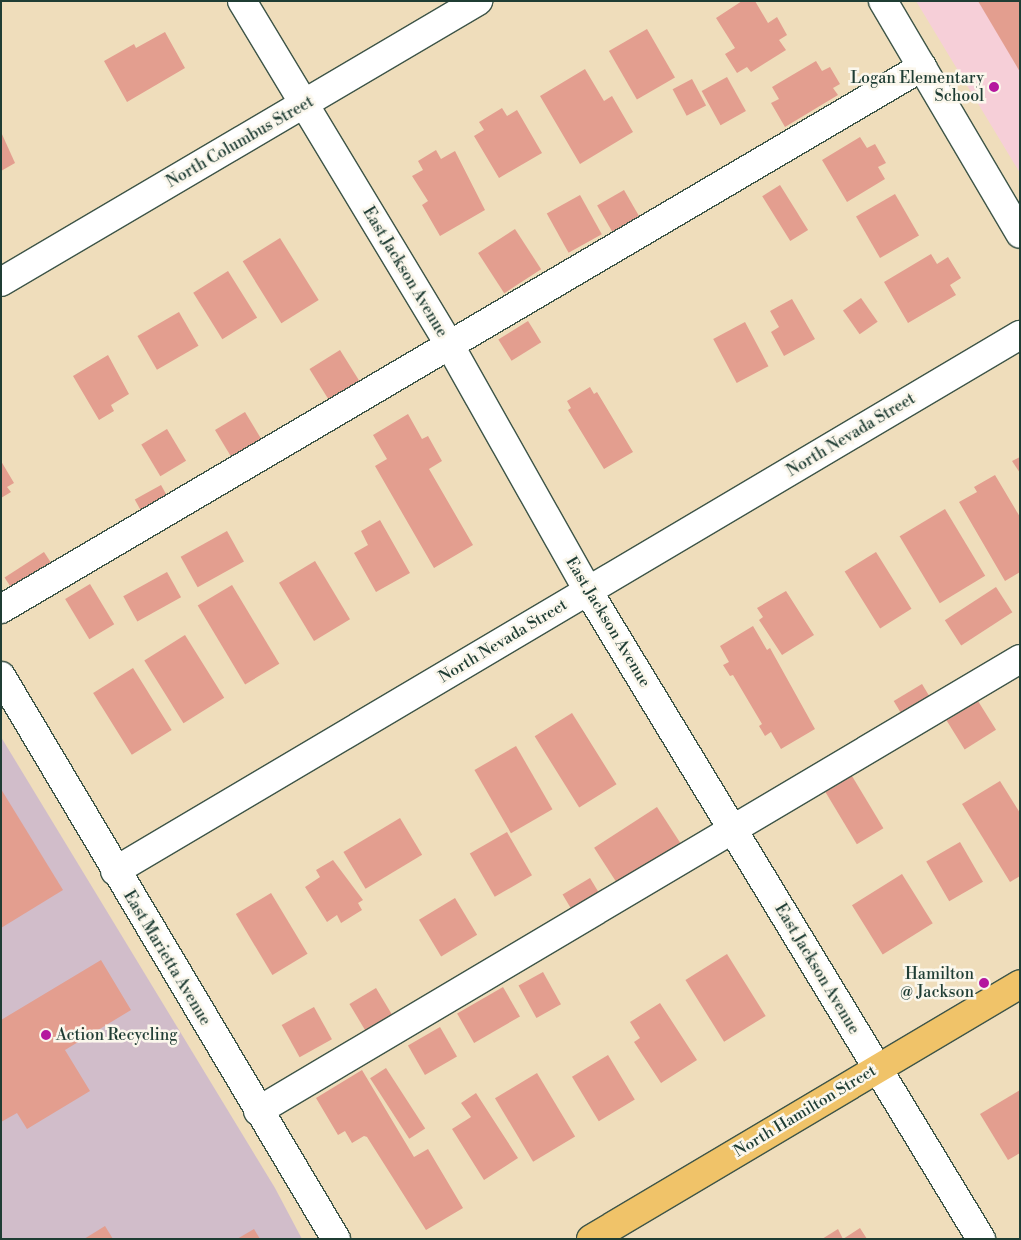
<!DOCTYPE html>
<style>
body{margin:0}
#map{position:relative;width:1021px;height:1240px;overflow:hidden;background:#efddbb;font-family:"Libre Bodoni",serif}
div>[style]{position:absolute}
.built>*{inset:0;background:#f6cfd8}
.industrial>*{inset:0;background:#d1bdca}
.building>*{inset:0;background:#e39e8f;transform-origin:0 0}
.roads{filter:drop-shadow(1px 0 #3e5548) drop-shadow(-1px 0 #3e5548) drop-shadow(0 1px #3e5548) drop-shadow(0 -1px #3e5548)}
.minor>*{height:28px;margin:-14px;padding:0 14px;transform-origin:14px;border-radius:14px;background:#fff}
.major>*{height:28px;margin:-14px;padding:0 14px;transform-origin:14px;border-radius:14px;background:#f0c369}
.dots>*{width:14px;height:14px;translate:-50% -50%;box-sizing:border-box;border:2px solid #fbf7ec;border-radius:50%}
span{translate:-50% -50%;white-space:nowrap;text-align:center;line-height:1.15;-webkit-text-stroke:5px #fbf7ec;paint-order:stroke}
.poi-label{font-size:16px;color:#1f3d34}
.right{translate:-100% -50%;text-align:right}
.left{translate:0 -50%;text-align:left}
.street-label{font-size:16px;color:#1f3d34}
.frame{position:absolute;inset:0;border:2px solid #1f3d34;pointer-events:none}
</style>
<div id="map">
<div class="built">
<div style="clip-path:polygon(916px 1px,1020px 1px,1020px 173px)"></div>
</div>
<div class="industrial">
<div style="clip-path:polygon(1px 737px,275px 1188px,302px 1239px,1px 1239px)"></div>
</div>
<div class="building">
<div style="clip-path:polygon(742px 1px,755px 1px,768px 23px,777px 17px,787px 35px,779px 40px,786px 50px,751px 72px,747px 67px,737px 73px,725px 54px,735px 48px,716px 18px)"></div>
<div style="clip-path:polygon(978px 1px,1020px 1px,1020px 72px)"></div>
<div style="left:647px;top:29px;width:56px;height:44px;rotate:60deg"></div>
<div style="clip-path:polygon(165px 32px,185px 68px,127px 102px,104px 61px,134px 44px,136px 48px)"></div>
<div style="clip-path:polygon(816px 61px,822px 71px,830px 67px,840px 84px,833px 88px,838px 95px,785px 127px,771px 103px,779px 99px,772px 87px)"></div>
<div style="clip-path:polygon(585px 69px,604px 101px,612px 96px,633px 132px,580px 164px,540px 96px)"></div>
<div style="left:727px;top:77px;width:39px;height:29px;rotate:61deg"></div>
<div style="left:692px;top:79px;width:30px;height:22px;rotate:62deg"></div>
<div style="clip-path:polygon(502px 108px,507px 116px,517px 110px,542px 153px,499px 178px,474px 136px,484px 130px,479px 122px)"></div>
<div style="clip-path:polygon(1px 132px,15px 163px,1px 171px)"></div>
<div style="clip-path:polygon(860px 137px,867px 148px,875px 144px,886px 163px,878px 167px,885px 179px,847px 202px,822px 160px)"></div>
<div style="clip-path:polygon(436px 150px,441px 159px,455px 151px,485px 210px,440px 236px,422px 205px,428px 201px,412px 176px,423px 170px,418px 161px)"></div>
<div style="left:780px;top:185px;width:53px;height:21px;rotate:58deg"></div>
<div style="left:624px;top:190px;width:36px;height:31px;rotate:60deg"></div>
<div style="left:895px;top:194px;width:48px;height:45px;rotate:60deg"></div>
<div style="left:580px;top:195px;width:45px;height:38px;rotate:61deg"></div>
<div style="left:515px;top:229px;width:48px;height:44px;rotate:57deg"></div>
<div style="left:280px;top:238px;width:73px;height:44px;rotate:58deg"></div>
<div style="clip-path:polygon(931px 254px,937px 264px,948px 257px,961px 278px,950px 285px,956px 295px,908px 323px,884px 282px)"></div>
<div style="left:228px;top:271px;width:55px;height:41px;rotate:58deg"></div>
<div style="left:861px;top:298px;width:29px;height:22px;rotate:55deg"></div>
<div style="clip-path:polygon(792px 299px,815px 339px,784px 356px,771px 332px,779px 327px,770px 311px)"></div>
<div style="left:179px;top:312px;width:39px;height:48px;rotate:60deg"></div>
<div style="left:528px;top:321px;width:25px;height:35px;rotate:58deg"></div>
<div style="left:745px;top:322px;width:50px;height:36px;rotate:62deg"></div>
<div style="left:340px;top:350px;width:36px;height:36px;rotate:58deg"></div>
<div style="clip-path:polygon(108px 355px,129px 394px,111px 405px,114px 411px,99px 420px,73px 376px)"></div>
<div style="clip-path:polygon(590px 387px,594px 394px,597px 392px,633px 452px,604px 469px,568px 410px,571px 408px,567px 401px)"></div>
<div style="left:245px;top:412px;width:31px;height:35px;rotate:59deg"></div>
<div style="clip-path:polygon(408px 414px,422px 439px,428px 436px,442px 461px,429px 469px,473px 545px,434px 568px,375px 466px,387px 459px,373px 435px)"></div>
<div style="left:167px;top:429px;width:37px;height:30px;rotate:59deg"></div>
<div style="clip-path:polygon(1020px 457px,1020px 473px,1012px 461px)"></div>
<div style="clip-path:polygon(1px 461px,14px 483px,7px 487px,11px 492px,1px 498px)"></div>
<div style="clip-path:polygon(995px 475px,1020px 517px,1020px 572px,1005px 581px,959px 502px,977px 492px,974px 487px)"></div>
<div style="left:161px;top:485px;width:21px;height:30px;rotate:61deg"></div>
<div style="left:945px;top:509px;width:78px;height:53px;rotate:59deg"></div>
<div style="clip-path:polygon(380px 520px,410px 573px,376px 592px,354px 553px,368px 545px,361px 531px)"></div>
<div style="left:227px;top:531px;width:35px;height:53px;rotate:61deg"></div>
<div style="left:44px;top:552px;width:20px;height:47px;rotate:57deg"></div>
<div style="left:876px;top:552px;width:67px;height:37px;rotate:58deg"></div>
<div style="left:315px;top:561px;width:68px;height:42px;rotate:59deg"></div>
<div style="left:167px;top:572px;width:29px;height:50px;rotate:61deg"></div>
<div style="left:90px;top:584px;width:47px;height:29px;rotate:59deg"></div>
<div style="left:232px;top:585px;width:92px;height:40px;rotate:59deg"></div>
<div style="left:996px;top:587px;width:30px;height:61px;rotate:57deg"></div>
<div style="clip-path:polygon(786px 591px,814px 635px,782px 655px,759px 620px,763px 617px,757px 608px)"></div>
<div style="clip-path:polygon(753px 626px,767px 650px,770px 648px,815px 729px,781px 749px,771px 732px,765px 736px,759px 726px,762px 724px,733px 675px,730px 676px,723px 665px,729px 662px,720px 646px)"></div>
<div style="left:185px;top:635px;width:74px;height:48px;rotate:58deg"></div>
<div style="left:133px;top:668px;width:73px;height:47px;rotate:58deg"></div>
<div style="left:922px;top:684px;width:21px;height:33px;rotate:59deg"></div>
<div style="left:978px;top:701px;width:34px;height:37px;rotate:58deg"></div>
<div style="left:572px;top:713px;width:84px;height:44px;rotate:58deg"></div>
<div style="left:516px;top:746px;width:73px;height:48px;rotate:60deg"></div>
<div style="left:852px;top:776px;width:61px;height:31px;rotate:59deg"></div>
<div style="clip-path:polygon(1000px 781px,1020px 813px,1020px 876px,1010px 882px,962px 804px)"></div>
<div style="clip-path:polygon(1px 789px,63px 890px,1px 928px)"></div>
<div style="left:657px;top:807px;width:50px;height:75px;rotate:57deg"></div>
<div style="left:400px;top:818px;width:43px;height:66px;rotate:59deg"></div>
<div style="left:507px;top:832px;width:50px;height:43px;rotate:60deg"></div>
<div style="left:960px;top:842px;width:46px;height:39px;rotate:60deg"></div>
<div style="clip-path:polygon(333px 860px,363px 900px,358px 903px,362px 910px,341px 923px,337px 915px,327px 922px,305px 887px,320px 877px,316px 870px)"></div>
<div style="left:902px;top:874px;width:58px;height:59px;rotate:58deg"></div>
<div style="left:590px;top:878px;width:21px;height:32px;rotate:59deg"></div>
<div style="left:271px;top:893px;width:71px;height:41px;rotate:59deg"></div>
<div style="left:455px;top:898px;width:43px;height:42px;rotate:59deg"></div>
<div style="left:727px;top:954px;width:73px;height:49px;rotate:58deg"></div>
<div style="clip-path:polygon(101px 960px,131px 1010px,65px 1050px,90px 1091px,27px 1129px,17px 1113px,1px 1122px,1px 1020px)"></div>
<div style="left:543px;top:972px;width:37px;height:28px;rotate:61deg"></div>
<div style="left:503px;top:987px;width:34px;height:53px;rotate:60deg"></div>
<div style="left:376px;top:988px;width:35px;height:31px;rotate:59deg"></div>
<div style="clip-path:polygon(660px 1003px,697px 1060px,661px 1083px,634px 1042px,640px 1038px,630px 1022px)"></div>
<div style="left:314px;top:1007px;width:37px;height:37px;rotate:61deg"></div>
<div style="left:440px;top:1027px;width:34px;height:37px;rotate:60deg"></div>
<div style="left:608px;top:1055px;width:52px;height:42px;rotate:59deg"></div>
<div style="left:386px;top:1068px;width:72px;height:19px;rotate:57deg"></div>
<div style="clip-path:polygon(362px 1070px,414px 1157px,428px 1149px,463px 1208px,426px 1230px,367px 1137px,364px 1136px,352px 1143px,345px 1131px,338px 1135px,316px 1098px)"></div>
<div style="left:537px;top:1073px;width:74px;height:49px;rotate:59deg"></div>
<div style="clip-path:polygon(1020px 1090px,1020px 1153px,1008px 1160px,980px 1114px)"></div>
<div style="clip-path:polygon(476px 1093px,518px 1158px,484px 1180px,452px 1129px,471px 1117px,461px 1103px)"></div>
<div style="clip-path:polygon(105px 1226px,113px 1239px,84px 1239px)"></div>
<div style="clip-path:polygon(860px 1228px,867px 1239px,822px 1239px,838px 1229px,843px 1239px)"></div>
<div style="clip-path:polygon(254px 1229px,260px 1239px,237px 1239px)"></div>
</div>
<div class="roads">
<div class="minor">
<div style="left:242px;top:1px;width:401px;rotate:58.9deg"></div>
<div style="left:449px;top:344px;width:283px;rotate:60.6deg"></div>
<div style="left:588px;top:591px;width:758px;rotate:58.76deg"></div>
<div style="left:883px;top:1px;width:270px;rotate:59.5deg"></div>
<div style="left:1px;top:282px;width:554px;rotate:-30.5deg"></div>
<div style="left:1px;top:609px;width:1069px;rotate:-30.48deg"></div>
<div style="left:1px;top:676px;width:655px;rotate:59.25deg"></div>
<div style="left:115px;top:871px;width:1052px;rotate:-30.64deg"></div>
<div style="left:258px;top:1111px;width:886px;rotate:-30.68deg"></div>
</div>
<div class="major">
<div style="left:591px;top:1239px;width:499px;rotate:-30.7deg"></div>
</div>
</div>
<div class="dots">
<div style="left:994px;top:87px;background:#b5179e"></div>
<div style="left:984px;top:983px;background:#b5179e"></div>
<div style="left:46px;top:1035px;background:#b5179e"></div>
</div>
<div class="poi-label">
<span class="right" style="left:984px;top:87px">Logan Elementary<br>School</span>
<span class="right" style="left:974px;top:983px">Hamilton<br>@ Jackson</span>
<span class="left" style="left:56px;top:1035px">Action Recycling</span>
</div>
<div class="street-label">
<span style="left:240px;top:142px;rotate:-30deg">North Columbus Street</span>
<span style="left:405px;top:272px;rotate:59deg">East Jackson Avenue</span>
<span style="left:851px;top:435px;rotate:-31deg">North Nevada Street</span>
<span style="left:608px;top:622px;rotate:59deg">East Jackson Avenue</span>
<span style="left:503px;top:641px;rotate:-31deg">North Nevada Street</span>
<span style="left:167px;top:958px;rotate:59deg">East Marietta Avenue</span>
<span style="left:817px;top:969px;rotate:59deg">East Jackson Avenue</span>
<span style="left:805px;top:1111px;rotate:-31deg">North Hamilton Street</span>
</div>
<div class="frame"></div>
</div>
